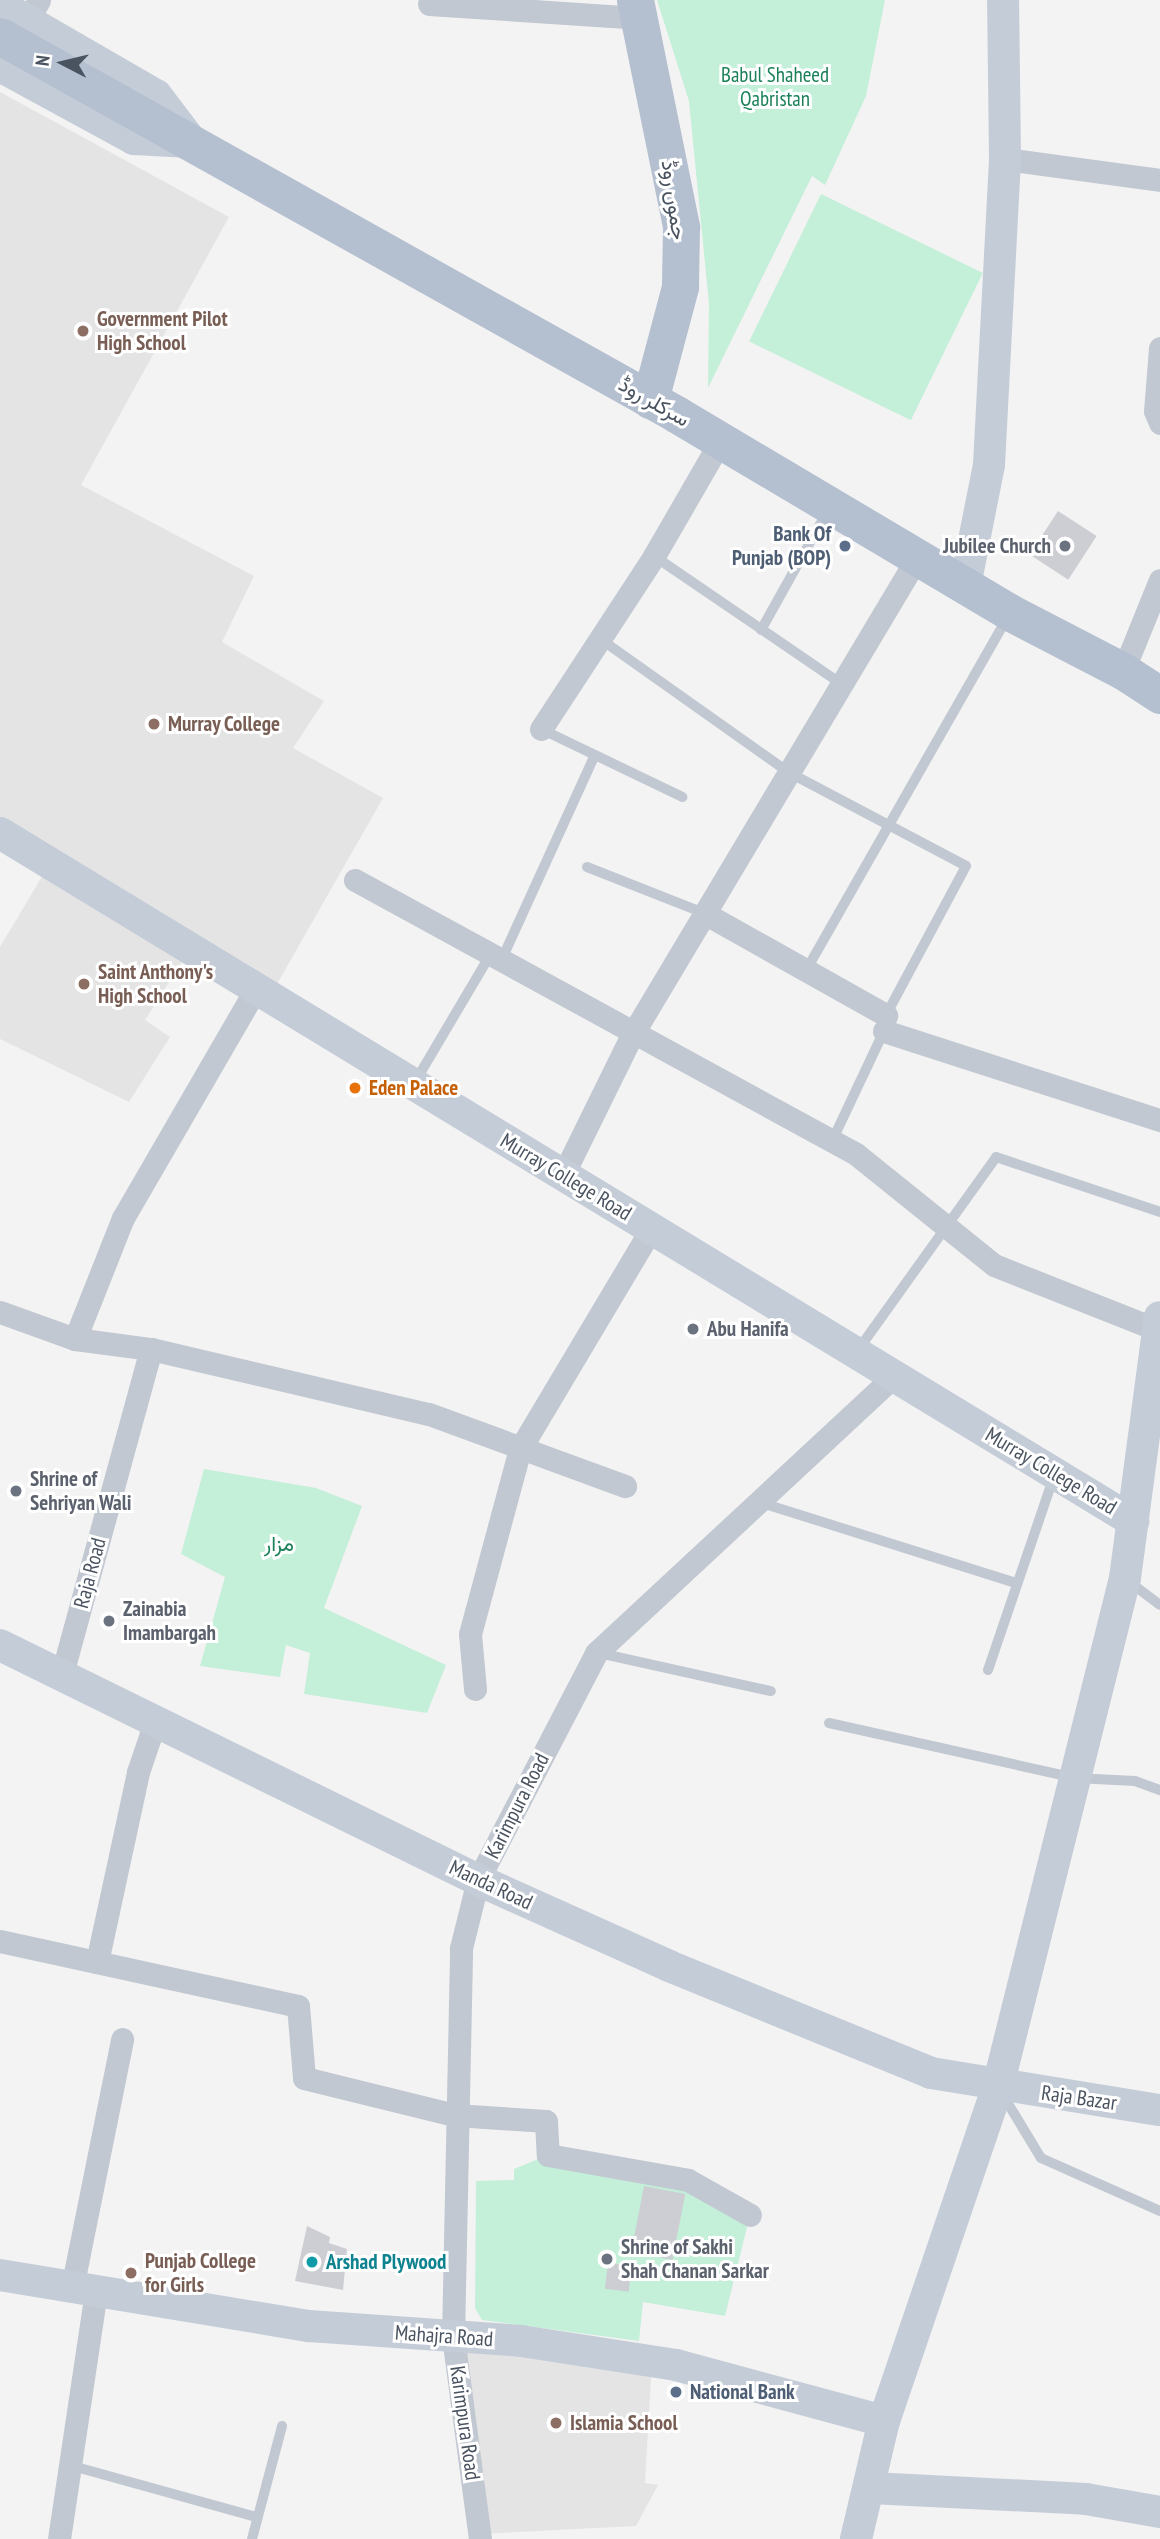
<!DOCTYPE html>
<meta charset="utf-8">
<style>
body{margin:0}
#map{position:relative;width:1160px;height:2539px;overflow:hidden;background:#f4f3f3;font-family:"PT Sans Narrow",Vazirmatn,sans-serif}
div>[style]{position:absolute}
.education>*{inset:0;background:#e5e4e5}
.green>*{inset:0;background:#c4efd9;transform-origin:0 0}
.building>*{inset:0;background:#cdced4;transform-origin:0 0}
.lane>*{height:10px;margin:-5px;padding:0 5px;transform-origin:5px;border-radius:5px;background:#c1c8d1}
.street>*{height:23px;margin:-11.5px;padding:0 11.5px;transform-origin:11.5px;border-radius:11.5px;background:#c1c8d1}
.secondary>*{height:32px;margin:-16px;padding:0 16px;transform-origin:16px;border-radius:16px;background:#c4ccd8}
.primary>*{height:37px;margin:-18.5px;padding:0 18.5px;transform-origin:18.5px;border-radius:18.5px;background:#b4bfd0}
.dots>*{width:19px;height:19px;translate:-50% -50%;box-sizing:border-box;border:4px solid #fff;border-radius:50%}
span{translate:-50% -50%;white-space:nowrap;text-align:center;line-height:1.15;-webkit-text-stroke:6px #fff;paint-order:stroke}
.park-label{font-size:21px;color:#1b8159}
.street-label{font-size:21px;color:#4a5360}
.education-label{font-size:21px;color:#785e54;font-weight:700}
.left{translate:0 -50%;text-align:left}
.service-label{font-size:21px;color:#4e5e75;font-weight:700}
.right{translate:-100% -50%;text-align:right}
.worship-label{font-size:21px;color:#5b616d;font-weight:700}
.food-label{font-size:21px;color:#c56008;font-weight:700}
.culture-label{font-size:21px;color:#0d838f;font-weight:700}
.north{position:absolute;left:28px;top:28px;width:70px;height:70px;-webkit-text-stroke:5px #fff;paint-order:stroke;rotate:277deg;font-size:19px;font-weight:700;line-height:28px;text-align:center;color:#4a5360}
.north::after{content:'';display:block;margin:auto;width:24px;height:32px;background:#4a5360;clip-path:polygon(50% 0,100% 100%,50% 72%,0 100%)}
</style>
<div id="map">
<div class="education">
<div style="clip-path:polygon(0 92px,229px 217px,81px 485px,254px 576px,222px 642px,324px 701px,293px 748px,383px 798px,273px 991px,0 824px)"></div>
<div style="clip-path:polygon(50px 863px,190px 949px,145px 1020px,170px 1037px,129px 1102px,0 1039px,0 947px)"></div>
<div style="clip-path:polygon(453px 2337px,652px 2361px,645px 2483px,658px 2485px,636px 2526px,480px 2534px)"></div>
</div>
<div class="green">
<div style="clip-path:polygon(657px 0,885px 0,866px 96px,825px 185px,812px 176px,708px 388px,709px 304px,689px 101px)"></div>
<div style="left:821px;top:194px;width:180px;height:164px;rotate:26deg"></div>
<div style="clip-path:polygon(204px 1469px,316px 1488px,362px 1506px,324px 1608px,446px 1665px,427px 1713px,304px 1694px,310px 1653px,286px 1645px,280px 1677px,200px 1666px,225px 1577px,181px 1554px)"></div>
<div style="clip-path:polygon(548px 2155px,688px 2180px,750px 2215px,725px 2316px,643px 2302px,639px 2341px,482px 2320px,475px 2308px,476px 2181px,514px 2180px,514px 2169px)"></div>
</div>
<div class="building">
<div style="left:1058px;top:511px;width:46px;height:52px;rotate:33deg"></div>
<div style="left:644px;top:2186px;width:42px;height:67px;rotate:11deg"></div>
<div style="clip-path:polygon(307px 2226px,330px 2237px,329px 2243px,347px 2249px,343px 2290px,295px 2281px)"></div>
<div style="left:608px;top:2263px;width:24px;height:26px;rotate:7deg"></div>
</div>
<div class="lane">
<div style="left:654px;top:556px;width:225px;rotate:34.3deg"></div>
<div style="left:761px;top:630px;width:137px;rotate:-60.8deg"></div>
<div style="left:599px;top:638px;width:232px;rotate:35.3deg"></div>
<div style="left:788px;top:772px;width:201px;rotate:27.8deg"></div>
<div style="left:966px;top:866px;width:169px;rotate:118.2deg"></div>
<div style="left:886px;top:1015px;width:16px;rotate:97deg"></div>
<div style="left:884px;top:1031px;width:122px;rotate:115.3deg"></div>
<div style="left:541px;top:729px;width:157px;rotate:25.7deg"></div>
<div style="left:587px;top:867px;width:126px;rotate:21.5deg"></div>
<div style="left:501px;top:961px;width:224px;rotate:-65.5deg"></div>
<div style="left:808px;top:967px;width:403px;rotate:-60.3deg"></div>
<div style="left:415px;top:1082px;width:147px;rotate:-59.4deg"></div>
<div style="left:858px;top:1350px;width:237px;rotate:-54.4deg"></div>
<div style="left:996px;top:1157px;width:173px;rotate:18.5deg"></div>
<div style="left:759px;top:1502px;width:269px;rotate:17.5deg"></div>
<div style="left:1127px;top:1580px;width:41px;rotate:37.1deg"></div>
<div style="left:599px;top:1653px;width:176px;rotate:12.5deg"></div>
<div style="left:988px;top:1670px;width:205px;rotate:-71.2deg"></div>
<div style="left:829px;top:1723px;width:252px;rotate:12.6deg"></div>
<div style="left:1075px;top:1778px;width:60px;rotate:2.9deg"></div>
<div style="left:1135px;top:1781px;width:27px;rotate:20deg"></div>
<div style="left:1001px;top:2092px;width:77px;rotate:58.8deg"></div>
<div style="left:1041px;top:2158px;width:130px;rotate:24deg"></div>
<div style="left:69px;top:2465px;width:195px;rotate:15.5deg"></div>
<div style="left:252px;top:2539px;width:117px;rotate:-75.1deg"></div>
</div>
<div class="street">
<div style="left:429px;top:4px;width:213px;rotate:3.8deg"></div>
<div style="left:27px;top:21px;width:24px;rotate:-60deg"></div>
<div style="left:1005px;top:159px;width:156px;rotate:7.7deg"></div>
<div style="left:1160px;top:348px;width:63px;rotate:94.5deg"></div>
<div style="left:1155px;top:411px;width:13px;rotate:67deg"></div>
<div style="left:1123px;top:671px;width:98px;rotate:-67.9deg"></div>
<div style="left:541px;top:729px;width:207px;rotate:-56.8deg"></div>
<div style="left:654px;top:556px;width:134px;rotate:-60deg"></div>
<div style="left:355px;top:880px;width:571px;rotate:28.67deg"></div>
<div style="left:856px;top:1154px;width:177px;rotate:38.8deg"></div>
<div style="left:994px;top:1265px;width:176px;rotate:21.6deg"></div>
<div style="left:704px;top:913px;width:209px;rotate:29.3deg"></div>
<div style="left:884px;top:1031px;width:290px;rotate:17.9deg"></div>
<div style="left:563px;top:1175px;width:156px;rotate:-63.8deg"></div>
<div style="left:632px;top:1035px;width:556px;rotate:-59.14deg"></div>
<div style="left:0;top:1312px;width:80px;rotate:19.8deg"></div>
<div style="left:75px;top:1339px;width:77px;rotate:7.5deg"></div>
<div style="left:151px;top:1349px;width:285px;rotate:13.2deg"></div>
<div style="left:429px;top:1414px;width:209px;rotate:20.2deg"></div>
<div style="left:75px;top:1339px;width:130px;rotate:-68.4deg"></div>
<div style="left:123px;top:1218px;width:265px;rotate:-59.9deg"></div>
<div style="left:62px;top:1674px;width:337px;rotate:-74.7deg"></div>
<div style="left:475px;top:1689px;width:55px;rotate:-95.2deg"></div>
<div style="left:470px;top:1634px;width:192px;rotate:-74.9deg"></div>
<div style="left:520px;top:1449px;width:256px;rotate:-59.2deg"></div>
<div style="left:0;top:1941px;width:305px;rotate:12.3deg"></div>
<div style="left:298px;top:2006px;width:72px;rotate:85.2deg"></div>
<div style="left:304px;top:2078px;width:155px;rotate:13.8deg"></div>
<div style="left:455px;top:2115px;width:91px;rotate:3.8deg"></div>
<div style="left:546px;top:2121px;width:34px;rotate:87deg"></div>
<div style="left:548px;top:2155px;width:142px;rotate:10.1deg"></div>
<div style="left:688px;top:2180px;width:71px;rotate:29.4deg"></div>
<div style="left:97px;top:1962px;width:194px;rotate:-77.8deg"></div>
<div style="left:138px;top:1772px;width:56px;rotate:-71.2deg"></div>
<div style="left:72px;top:2288px;width:254px;rotate:-78.6deg"></div>
<div style="left:59px;top:2539px;width:251px;rotate:-81.5deg"></div>
<div style="left:480px;top:2539px;width:204px;rotate:-97.6deg"></div>
<div style="left:453px;top:2337px;width:389px;rotate:-88.8deg"></div>
<div style="left:461px;top:1948px;width:70px;rotate:-76deg"></div>
<div style="left:478px;top:1880px;width:256px;rotate:-62.5deg"></div>
<div style="left:596px;top:1653px;width:407px;rotate:-42.9deg"></div>
</div>
<div class="secondary">
<div style="left:0;top:5px;width:180px;rotate:30deg"></div>
<div style="left:156px;top:95px;width:58px;rotate:52.7deg"></div>
<div style="left:0;top:66px;width:153px;rotate:28.6deg"></div>
<div style="left:134px;top:139px;width:57px;rotate:3deg"></div>
<div style="left:965px;top:586px;width:123px;rotate:-78.8deg"></div>
<div style="left:989px;top:465px;width:306px;rotate:-87deg"></div>
<div style="left:1005px;top:159px;width:159px;rotate:-90.7deg"></div>
<div style="left:0;top:833px;width:1326px;rotate:31.27deg"></div>
<div style="left:0;top:1645px;width:533px;rotate:26.18deg"></div>
<div style="left:478px;top:1880px;width:209px;rotate:24.2deg"></div>
<div style="left:669px;top:1966px;width:283px;rotate:22.2deg"></div>
<div style="left:931px;top:2073px;width:232px;rotate:9.2deg"></div>
<div style="left:0;top:2275px;width:313px;rotate:9.4deg"></div>
<div style="left:309px;top:2326px;width:213px;rotate:4deg"></div>
<div style="left:521px;top:2341px;width:157px;rotate:8.8deg"></div>
<div style="left:676px;top:2365px;width:215px;rotate:15.1deg"></div>
<div style="left:871px;top:2488px;width:215px;rotate:2.9deg"></div>
<div style="left:1086px;top:2499px;width:75px;rotate:10deg"></div>
<div style="left:856px;top:2539px;width:121px;rotate:-76.7deg"></div>
<div style="left:884px;top:2421px;width:354px;rotate:-71.2deg"></div>
<div style="left:998px;top:2086px;width:524px;rotate:-75.96deg"></div>
<div style="left:1125px;top:1578px;width:263px;rotate:-82.4deg"></div>
</div>
<div class="primary">
<div style="left:635px;top:0;width:232px;rotate:78.5deg"></div>
<div style="left:681px;top:227px;width:60px;rotate:91deg"></div>
<div style="left:680px;top:287px;width:117px;rotate:104.9deg"></div>
<div style="left:0;top:36px;width:775px;rotate:29.21deg"></div>
<div style="left:676px;top:414px;width:390px;rotate:30.7deg"></div>
<div style="left:1011px;top:613px;width:126px;rotate:27.4deg"></div>
<div style="left:1123px;top:671px;width:44px;rotate:33deg"></div>
</div>
<div class="dots">
<div style="left:83px;top:331px;background:#8d6e63"></div>
<div style="left:845px;top:546px;background:#5c6f8a"></div>
<div style="left:1065px;top:546px;background:#6b7280"></div>
<div style="left:154px;top:724px;background:#8d6e63"></div>
<div style="left:84px;top:984px;background:#8d6e63"></div>
<div style="left:355px;top:1088px;background:#e8710a"></div>
<div style="left:693px;top:1329px;background:#6b7280"></div>
<div style="left:16px;top:1491px;background:#6b7280"></div>
<div style="left:109px;top:1621px;background:#6b7280"></div>
<div style="left:607px;top:2259px;background:#6b7280"></div>
<div style="left:312px;top:2262px;background:#0f9aa8"></div>
<div style="left:131px;top:2273px;background:#8d6e63"></div>
<div style="left:676px;top:2392px;background:#5c6f8a"></div>
<div style="left:556px;top:2423px;background:#8d6e63"></div>
</div>
<div class="park-label">
<span style="left:775px;top:87px">Babul Shaheed<br>Qabristan</span>
<span style="left:279px;top:1544px">مزار</span>
</div>
<div class="street-label">
<span style="left:674px;top:200px;rotate:82deg">جموں روڈ</span>
<span style="left:654px;top:402px;rotate:30deg">سرکلر روڈ</span>
<span style="left:566px;top:1177px;rotate:31deg">Murray College Road</span>
<span style="left:1051px;top:1471px;rotate:31deg">Murray College Road</span>
<span style="left:90px;top:1573px;rotate:-75deg">Raja Road</span>
<span style="left:517px;top:1806px;rotate:-63deg">Karimpura Road</span>
<span style="left:491px;top:1885px;rotate:25deg">Manda Road</span>
<span style="left:1079px;top:2098px;rotate:8deg">Raja Bazar</span>
<span style="left:444px;top:2336px;rotate:4deg">Mahajra Road</span>
<span style="left:465px;top:2423px;rotate:82deg">Karimpura Road</span>
</div>
<div class="education-label">
<span class="left" style="left:97px;top:331px">Government Pilot<br>High School</span>
<span class="left" style="left:168px;top:724px">Murray College</span>
<span class="left" style="left:98px;top:984px">Saint Anthony's<br>High School</span>
<span class="left" style="left:145px;top:2273px">Punjab College<br>for Girls</span>
<span class="left" style="left:570px;top:2423px">Islamia School</span>
</div>
<div class="service-label">
<span class="right" style="left:831px;top:546px">Bank Of<br>Punjab (BOP)</span>
<span class="left" style="left:690px;top:2392px">National Bank</span>
</div>
<div class="worship-label">
<span class="right" style="left:1051px;top:546px">Jubilee Church</span>
<span class="left" style="left:707px;top:1329px">Abu Hanifa</span>
<span class="left" style="left:30px;top:1491px">Shrine of<br>Sehriyan Wali</span>
<span class="left" style="left:123px;top:1621px">Zainabia<br>Imambargah</span>
<span class="left" style="left:621px;top:2259px">Shrine of Sakhi<br>Shah Chanan Sarkar</span>
</div>
<div class="food-label">
<span class="left" style="left:369px;top:1088px">Eden Palace</span>
</div>
<div class="culture-label">
<span class="left" style="left:326px;top:2262px">Arshad Plywood</span>
</div>
<div class="north">N</div>
</div>
